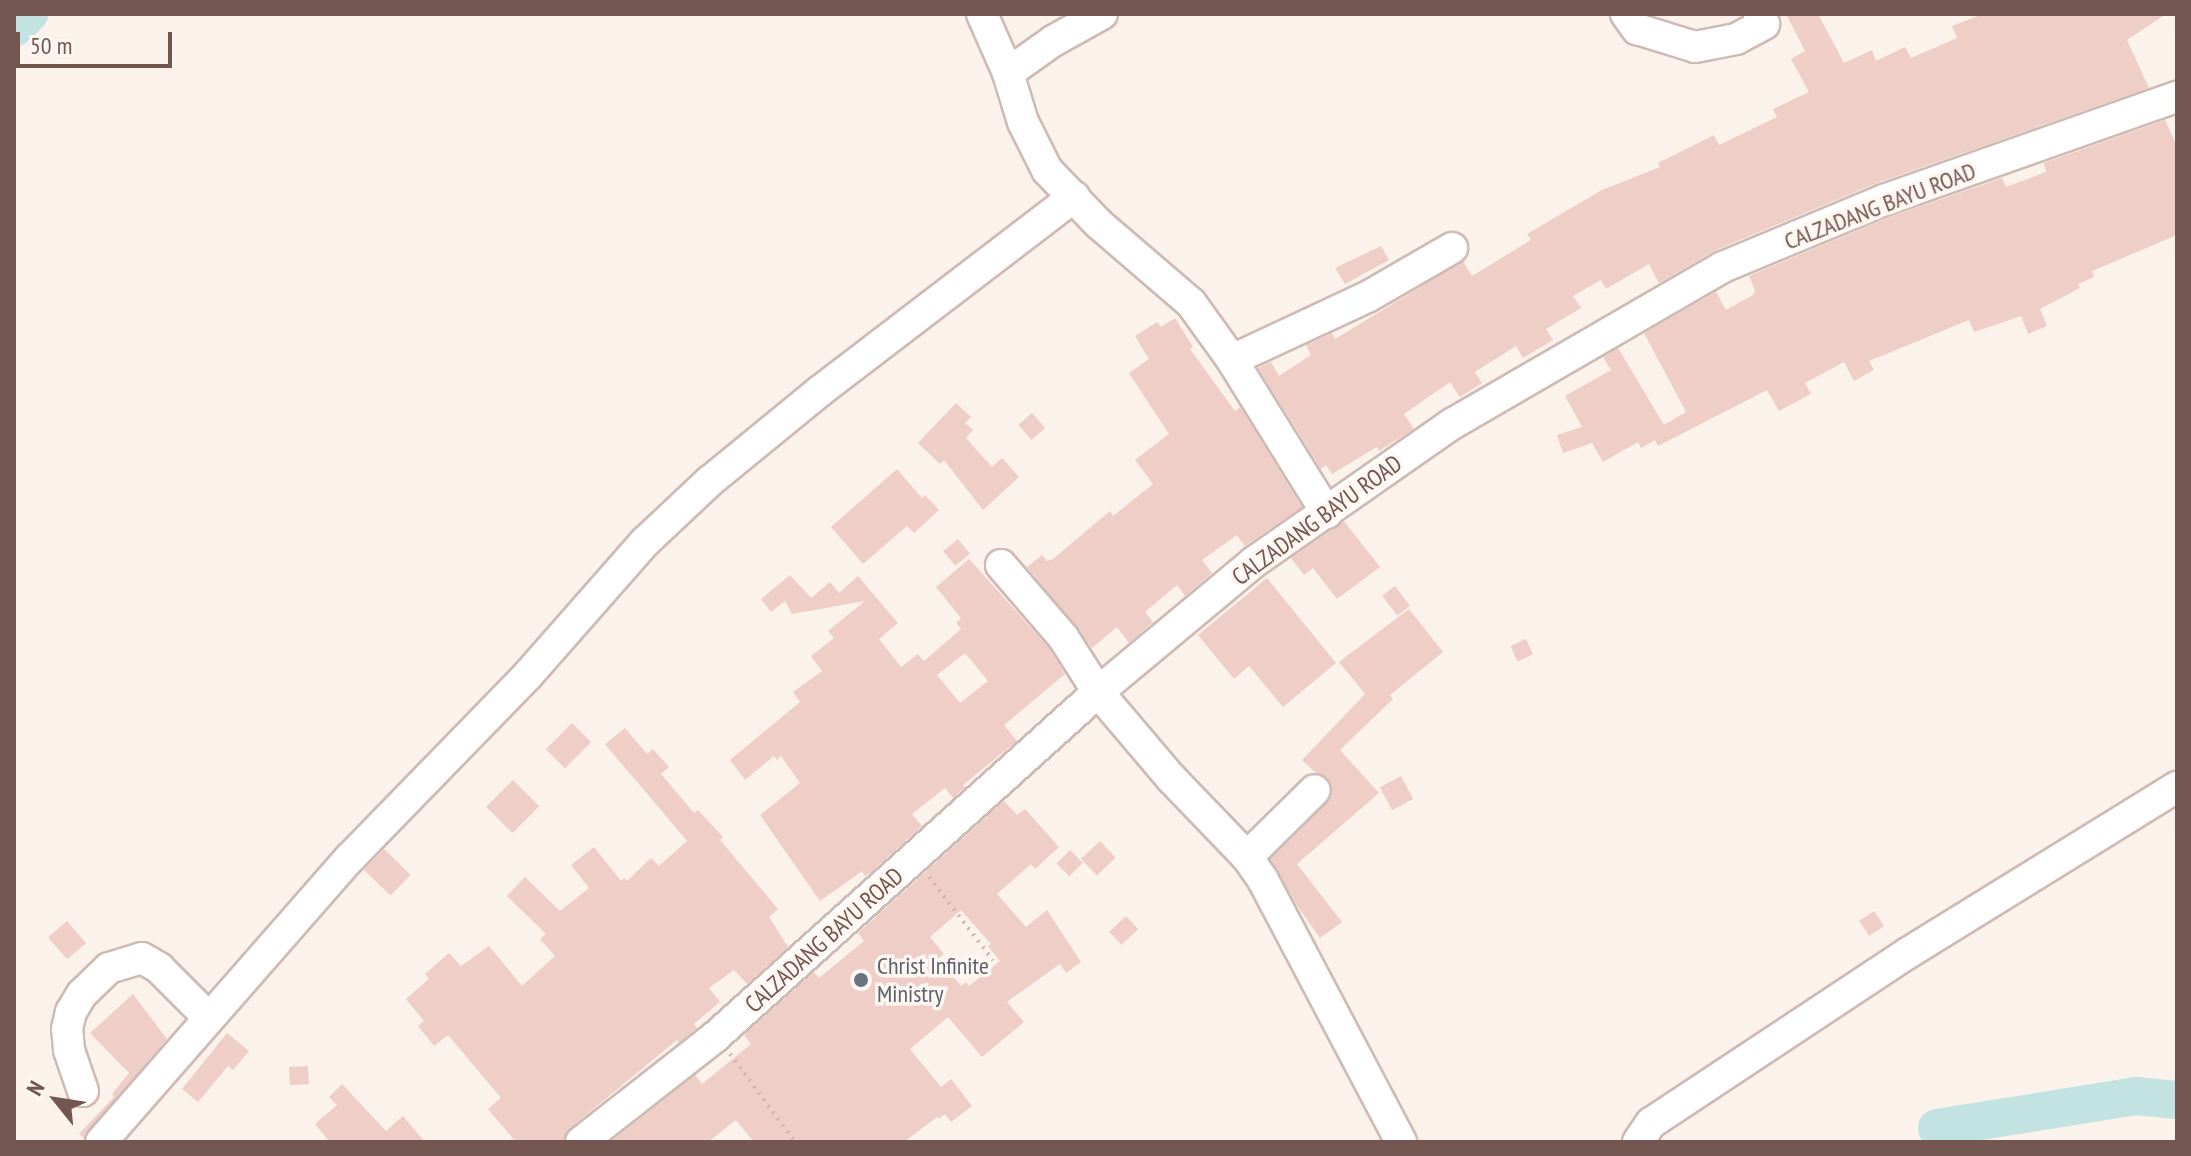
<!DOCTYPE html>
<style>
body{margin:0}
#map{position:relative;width:2191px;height:1156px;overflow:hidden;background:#fbf2ec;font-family:"PT Sans Narrow",sans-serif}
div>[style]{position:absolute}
.river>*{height:38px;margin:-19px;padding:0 19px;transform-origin:19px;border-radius:19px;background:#c2e3e1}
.building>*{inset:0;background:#eecec6;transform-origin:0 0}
.path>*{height:4px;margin-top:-2px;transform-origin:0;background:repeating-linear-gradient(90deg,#d3b1a9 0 2px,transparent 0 8px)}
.roads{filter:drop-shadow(2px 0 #cebbb5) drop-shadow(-2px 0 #cebbb5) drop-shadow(0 2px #cebbb5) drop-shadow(0 -2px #cebbb5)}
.minor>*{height:30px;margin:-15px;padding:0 15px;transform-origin:15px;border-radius:15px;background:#fff}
.dots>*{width:22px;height:22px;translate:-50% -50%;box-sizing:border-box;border:4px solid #fef7f2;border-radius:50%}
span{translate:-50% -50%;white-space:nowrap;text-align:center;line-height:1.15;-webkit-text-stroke:7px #fef7f2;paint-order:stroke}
.street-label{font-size:24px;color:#745651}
.worship-label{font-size:24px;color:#5b616d}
.left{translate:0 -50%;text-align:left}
.frame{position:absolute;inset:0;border:16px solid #745651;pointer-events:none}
.north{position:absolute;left:16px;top:1060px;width:80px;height:80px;-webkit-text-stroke:6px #fef7f2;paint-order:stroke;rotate:300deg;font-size:22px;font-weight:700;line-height:32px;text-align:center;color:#745651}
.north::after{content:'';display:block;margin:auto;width:28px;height:36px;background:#745651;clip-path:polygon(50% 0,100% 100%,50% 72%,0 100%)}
.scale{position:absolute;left:16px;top:32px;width:156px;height:36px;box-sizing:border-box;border:4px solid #745651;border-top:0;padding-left:10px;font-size:24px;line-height:28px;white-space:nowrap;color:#745651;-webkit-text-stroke:6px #fef7f2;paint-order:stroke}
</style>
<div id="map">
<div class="river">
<div style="left:14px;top:28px;width:21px;rotate:-43deg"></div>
<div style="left:1937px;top:1128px;width:202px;rotate:-9.1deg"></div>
<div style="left:2136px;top:1096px;width:41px;rotate:5.6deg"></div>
</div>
<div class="building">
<div style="clip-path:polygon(1786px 14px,1818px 14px,1844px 63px,1872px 50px,1876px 61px,1905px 47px,1911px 58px,1957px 38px,1952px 26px,1983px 14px,2166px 14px,2127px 40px,2149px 88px,1877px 183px,1716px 250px,1659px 283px,1649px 264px,1606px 289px,1601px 280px,1573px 296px,1581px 308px,1546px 329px,1553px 340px,1523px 358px,1516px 346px,1475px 372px,1482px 383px,1460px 397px,1450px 382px,1404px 414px,1414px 429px,1379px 451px,1377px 447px,1332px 474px,1326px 465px,1321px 469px,1258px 368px,1271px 362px,1279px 376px,1311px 355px,1306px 345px,1332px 333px,1335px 339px,1463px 261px,1472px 276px,1531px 240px,1527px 234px,1602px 190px,1660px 167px,1658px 163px,1714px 135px,1719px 145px,1777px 117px,1773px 109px,1809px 92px,1791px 59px,1805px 51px)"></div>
<div style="clip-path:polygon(2165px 120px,2177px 146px,2177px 235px,2092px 271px,2094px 277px,2078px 284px,2080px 288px,2040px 309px,2047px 326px,2028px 334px,2021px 316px,1974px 332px,1969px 320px,1869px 361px,1874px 370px,1854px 381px,1844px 362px,1805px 383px,1811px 394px,1779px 411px,1767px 390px,1658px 446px,1655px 440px,1641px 448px,1638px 442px,1603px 462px,1592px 443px,1563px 453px,1557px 435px,1582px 427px,1565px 396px,1611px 370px,1603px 357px,1618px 348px,1664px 425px,1686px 412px,1644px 333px,1716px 292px,1726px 310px,1753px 295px,1755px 290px,1749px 276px,1890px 217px,2002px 178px,2006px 187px,2046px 172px,2044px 163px)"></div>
<div style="clip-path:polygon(1381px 246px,1389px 260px,1345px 284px,1335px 268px)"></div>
<div style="clip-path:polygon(1175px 318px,1193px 347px,1190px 349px,1235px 411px,1240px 407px,1302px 507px,1245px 546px,1237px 535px,1202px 560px,1212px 573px,1185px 596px,1177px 585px,1145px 612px,1153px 622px,1129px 643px,1117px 627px,1092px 648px,1027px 567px,1042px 555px,1047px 561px,1053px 559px,1110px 511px,1113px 516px,1153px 484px,1135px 460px,1169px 434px,1129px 373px,1149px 359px,1135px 336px,1157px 322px,1161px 327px)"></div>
<div style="clip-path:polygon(956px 403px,971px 417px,965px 423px,973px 430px,966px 438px,992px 467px,1002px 458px,1019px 477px,983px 510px,944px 460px,940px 464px,918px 443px)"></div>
<div style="left:1032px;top:413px;width:20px;height:18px;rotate:49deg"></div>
<div style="clip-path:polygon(897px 469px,922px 498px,925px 495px,939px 510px,914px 533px,907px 526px,863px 564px,831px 527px)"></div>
<div style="clip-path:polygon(1344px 521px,1380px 567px,1337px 599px,1313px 568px,1304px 575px,1291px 558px)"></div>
<div style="left:958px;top:539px;width:19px;height:19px;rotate:51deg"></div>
<div style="clip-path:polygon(evenodd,969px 559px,1049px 648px,1065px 674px,1004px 725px,1017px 741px,963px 785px,965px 787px,953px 798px,945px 788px,912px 814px,922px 826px,870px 873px,865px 876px,862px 871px,820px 901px,760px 815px,800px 783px,781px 756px,777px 760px,774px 756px,745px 780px,730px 760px,800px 702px,793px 692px,822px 671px,811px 656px,834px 638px,828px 631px,865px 601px,792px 614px,785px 601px,771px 612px,761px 599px,790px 575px,811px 598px,830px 582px,839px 593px,858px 576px,898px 623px,879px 639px,901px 667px,918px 654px,924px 661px,961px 629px,956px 623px,961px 618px,936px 587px,969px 559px,965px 653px,988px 681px,960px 703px,937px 675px,965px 653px)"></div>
<div style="clip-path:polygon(1267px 578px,1336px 663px,1283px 707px,1249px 666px,1234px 679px,1198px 635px)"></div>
<div style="left:1395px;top:586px;width:25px;height:16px;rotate:53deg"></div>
<div style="clip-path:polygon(1409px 609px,1443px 652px,1390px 695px,1393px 699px,1340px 750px,1379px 793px,1297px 864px,1342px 922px,1320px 938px,1298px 907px,1270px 859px,1332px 796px,1328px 778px,1315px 772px,1302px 760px,1365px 694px,1339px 662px)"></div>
<div style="left:1526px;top:639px;width:17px;height:17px;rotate:66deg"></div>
<div style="left:572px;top:723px;width:27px;height:37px;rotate:45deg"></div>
<div style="clip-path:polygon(625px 728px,647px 754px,653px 749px,669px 767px,661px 774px,694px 813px,698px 810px,723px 837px,720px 840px,778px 909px,769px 917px,788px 947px,747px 984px,734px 970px,709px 988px,720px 1002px,694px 1024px,697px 1028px,679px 1043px,677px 1040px,570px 1128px,563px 1142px,516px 1142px,488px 1109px,501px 1098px,448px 1035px,434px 1046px,418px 1026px,424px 1021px,406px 999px,429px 979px,425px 974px,449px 953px,461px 966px,489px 946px,522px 986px,555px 956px,540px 939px,546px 934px,507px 896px,525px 877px,560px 911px,589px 888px,571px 865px,594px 847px,621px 881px,624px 878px,627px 881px,651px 858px,659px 866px,687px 841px,605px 744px)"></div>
<div style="left:1401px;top:776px;width:26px;height:24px;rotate:62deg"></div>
<div style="left:513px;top:780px;width:37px;height:38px;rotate:45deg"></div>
<div style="clip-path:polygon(evenodd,1004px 801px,1017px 815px,1025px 809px,1059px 847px,1035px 869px,1031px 864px,997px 894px,1026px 927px,1047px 910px,1081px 962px,1066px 973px,1060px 964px,1007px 1002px,1024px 1022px,982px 1057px,948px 1017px,910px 1049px,941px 1087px,951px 1079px,972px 1106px,951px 1122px,945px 1114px,939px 1119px,937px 1117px,904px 1142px,754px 1142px,736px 1120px,708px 1142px,610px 1142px,695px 1075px,702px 1084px,751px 1044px,744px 1035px,814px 972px,819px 978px,864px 941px,858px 933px,1004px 801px,961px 910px,991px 944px,988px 946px,1000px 961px,969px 986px,966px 982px,961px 986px,938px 959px,944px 954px,930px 937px,961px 910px)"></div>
<div style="left:1100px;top:841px;width:23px;height:26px;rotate:47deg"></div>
<div style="left:384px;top:849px;width:37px;height:29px;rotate:44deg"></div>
<div style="left:1070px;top:850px;width:18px;height:19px;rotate:45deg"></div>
<div style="left:1874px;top:911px;width:18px;height:18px;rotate:56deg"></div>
<div style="left:1126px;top:916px;width:18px;height:23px;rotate:47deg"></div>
<div style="left:67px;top:921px;width:29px;height:25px;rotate:49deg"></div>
<div style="clip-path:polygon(133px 994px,167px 1039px,84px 1138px,79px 1134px,114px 1097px,112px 1094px,129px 1073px,90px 1033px)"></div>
<div style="clip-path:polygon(227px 1033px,249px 1051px,233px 1070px,228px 1066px,198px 1102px,182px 1089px)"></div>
<div style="left:308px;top:1066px;width:18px;height:19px;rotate:87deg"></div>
<div style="clip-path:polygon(342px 1084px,386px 1131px,403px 1116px,425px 1142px,330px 1142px,315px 1124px,337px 1105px,329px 1097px)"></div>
</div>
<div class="path">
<div style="left:929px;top:877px;width:105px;rotate:52.4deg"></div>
<div style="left:730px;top:1054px;width:109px;rotate:53.5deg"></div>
</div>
<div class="roads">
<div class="minor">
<div style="left:982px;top:14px;width:64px;rotate:66.2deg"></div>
<div style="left:1008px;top:73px;width:51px;rotate:73deg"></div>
<div style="left:1023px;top:122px;width:54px;rotate:63.4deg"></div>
<div style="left:1047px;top:170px;width:75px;rotate:46.1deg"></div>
<div style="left:1099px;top:224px;width:121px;rotate:40.7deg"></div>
<div style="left:1191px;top:303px;width:70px;rotate:54.3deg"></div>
<div style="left:1232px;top:360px;width:180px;rotate:58.2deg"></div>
<div style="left:1626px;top:14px;width:19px;rotate:54deg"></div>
<div style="left:1637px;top:29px;width:61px;rotate:17.2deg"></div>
<div style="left:1695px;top:47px;width:42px;rotate:-11deg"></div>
<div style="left:1736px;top:39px;width:32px;rotate:-28deg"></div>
<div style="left:1764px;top:24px;width:11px;rotate:-117deg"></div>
<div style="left:1008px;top:73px;width:55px;rotate:-35.4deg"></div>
<div style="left:1053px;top:41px;width:56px;rotate:-28.9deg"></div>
<div style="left:1232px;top:360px;width:151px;rotate:-25deg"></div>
<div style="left:1369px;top:296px;width:96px;rotate:-30deg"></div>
<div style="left:1001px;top:565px;width:95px;rotate:49.3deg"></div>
<div style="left:1063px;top:637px;width:65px;rotate:57.5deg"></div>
<div style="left:1098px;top:692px;width:113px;rotate:49.7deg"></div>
<div style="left:1171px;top:778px;width:110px;rotate:46.1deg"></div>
<div style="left:1247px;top:857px;width:28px;rotate:55deg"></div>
<div style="left:1263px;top:880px;width:296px;rotate:62.2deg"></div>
<div style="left:1247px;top:857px;width:95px;rotate:-44.6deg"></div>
<div style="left:83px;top:1091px;width:43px;rotate:-108.9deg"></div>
<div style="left:69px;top:1050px;width:21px;rotate:-95deg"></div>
<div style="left:67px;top:1029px;width:17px;rotate:-77deg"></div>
<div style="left:71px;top:1012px;width:21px;rotate:-59deg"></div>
<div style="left:82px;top:994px;width:37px;rotate:-44deg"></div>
<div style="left:109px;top:968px;width:34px;rotate:-17deg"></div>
<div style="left:142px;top:958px;width:20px;rotate:30deg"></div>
<div style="left:159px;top:968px;width:69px;rotate:45deg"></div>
<div style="left:101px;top:1142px;width:378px;rotate:-48.8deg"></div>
<div style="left:350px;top:858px;width:255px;rotate:-45.8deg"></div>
<div style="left:528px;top:675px;width:177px;rotate:-48.7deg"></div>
<div style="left:645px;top:542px;width:89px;rotate:-43.2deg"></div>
<div style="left:710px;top:481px;width:142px;rotate:-39.3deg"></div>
<div style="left:820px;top:391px;width:320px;rotate:-37.4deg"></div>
<div style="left:581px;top:1142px;width:170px;rotate:-38.1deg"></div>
<div style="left:715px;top:1037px;width:515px;rotate:-42.01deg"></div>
<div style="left:1098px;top:692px;width:203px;rotate:-39.8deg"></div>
<div style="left:1254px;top:562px;width:241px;rotate:-34.9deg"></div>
<div style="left:1452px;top:424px;width:313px;rotate:-30.1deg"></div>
<div style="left:1723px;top:267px;width:174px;rotate:-22.6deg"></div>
<div style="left:1884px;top:200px;width:311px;rotate:-19.4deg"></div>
<div style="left:1638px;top:1142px;width:23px;rotate:-56deg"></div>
<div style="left:1651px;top:1123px;width:308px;rotate:-33.5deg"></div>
<div style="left:1908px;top:953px;width:316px;rotate:-31.7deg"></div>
</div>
</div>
<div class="dots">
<div style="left:861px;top:980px;background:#6b7280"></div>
</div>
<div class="street-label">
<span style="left:1880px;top:206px;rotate:-21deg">CALZADANG BAYU ROAD</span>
<span style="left:1317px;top:520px;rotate:-36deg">CALZADANG BAYU ROAD</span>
<span style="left:824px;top:940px;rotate:-42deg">CALZADANG BAYU ROAD</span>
</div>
<div class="worship-label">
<span class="left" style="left:877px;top:980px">Christ Infinite<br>Ministry</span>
</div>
<div class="frame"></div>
<div class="north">N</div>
<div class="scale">50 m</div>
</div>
